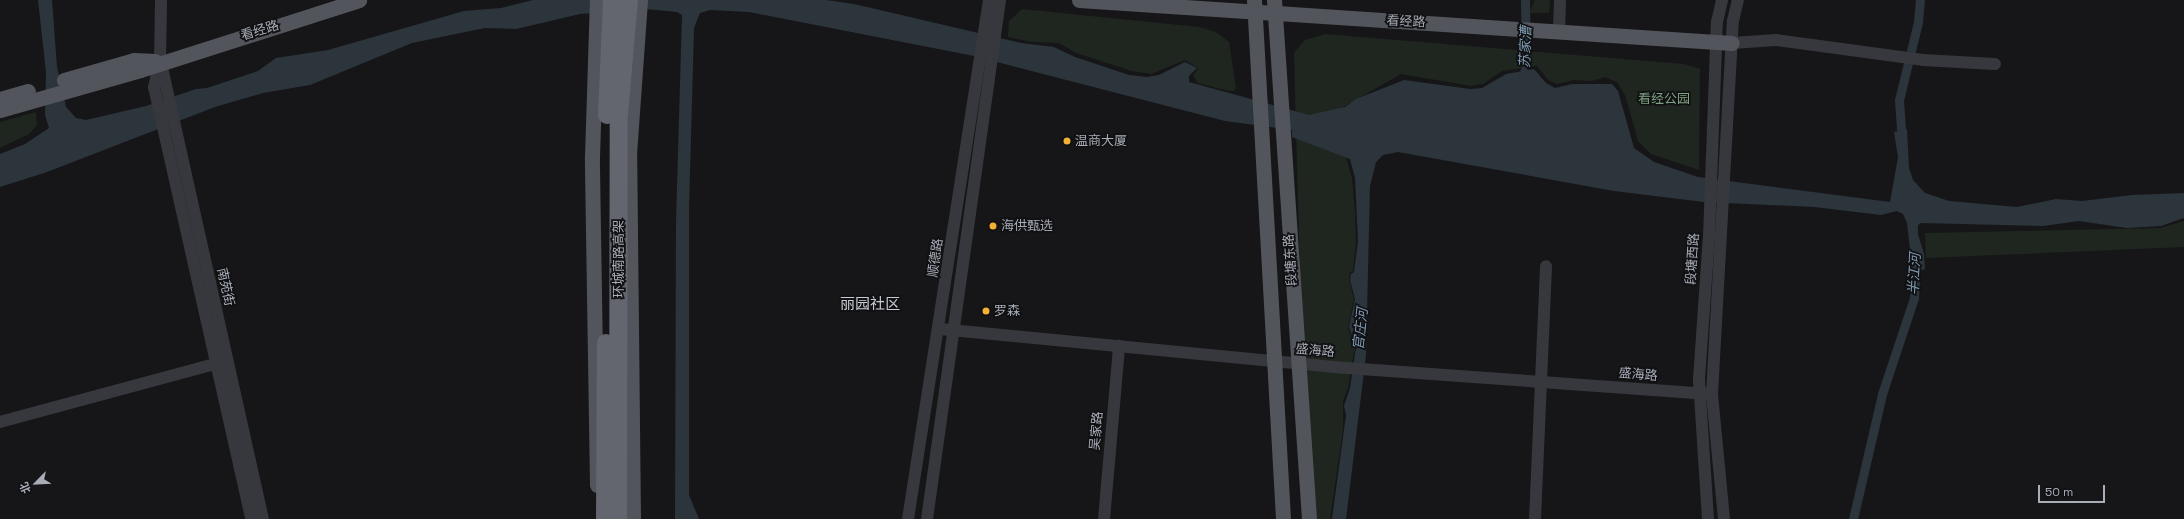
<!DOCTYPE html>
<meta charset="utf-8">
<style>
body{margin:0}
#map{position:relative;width:2184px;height:519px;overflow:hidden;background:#161618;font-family:"Space Grotesk","Noto Sans SC",sans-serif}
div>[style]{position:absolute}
.green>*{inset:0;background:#1e261f}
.water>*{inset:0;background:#2c353c}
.canal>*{height:9px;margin:-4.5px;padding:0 4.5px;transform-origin:4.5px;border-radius:4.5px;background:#2c353c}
.minor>*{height:12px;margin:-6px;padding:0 6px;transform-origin:6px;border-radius:6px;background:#37383d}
.major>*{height:15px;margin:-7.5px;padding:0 7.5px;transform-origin:7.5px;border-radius:7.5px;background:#53555c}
.highway>*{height:18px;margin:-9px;padding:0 9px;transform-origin:9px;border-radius:9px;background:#63666e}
.dots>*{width:11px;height:11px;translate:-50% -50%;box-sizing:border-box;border:2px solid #111113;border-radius:50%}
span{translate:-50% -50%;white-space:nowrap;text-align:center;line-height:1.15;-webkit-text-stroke:3.5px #111113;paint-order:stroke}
.street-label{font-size:13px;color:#a8adb8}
.park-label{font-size:13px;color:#7fa381}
.poi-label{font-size:13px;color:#a8adb8}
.left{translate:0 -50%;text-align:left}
.water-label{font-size:14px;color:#7f9bb3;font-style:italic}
.quarter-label{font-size:15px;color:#c9ccd4}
.north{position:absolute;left:16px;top:463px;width:40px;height:40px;-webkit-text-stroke:3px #111113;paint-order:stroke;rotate:246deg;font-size:11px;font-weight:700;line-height:16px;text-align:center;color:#a8adb8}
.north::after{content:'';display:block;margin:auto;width:14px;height:18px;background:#a8adb8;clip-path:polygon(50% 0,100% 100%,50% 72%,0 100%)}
.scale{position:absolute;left:2038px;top:485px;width:67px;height:18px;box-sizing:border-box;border:2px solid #a8adb8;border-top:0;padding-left:5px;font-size:12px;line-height:14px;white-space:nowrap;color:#a8adb8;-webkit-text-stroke:3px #111113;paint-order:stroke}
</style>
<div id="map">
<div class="green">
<div style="clip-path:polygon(1535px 0,1550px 0,1549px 13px,1529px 13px)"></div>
<div style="clip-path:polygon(1022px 9px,1199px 27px,1216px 32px,1229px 42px,1236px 88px,1234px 91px,1224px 90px,1198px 83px,1193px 76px,1198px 68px,1185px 60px,1151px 74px,1132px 71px,1076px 53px,1059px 43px,1032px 42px,1008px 37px,1009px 21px)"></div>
<div style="clip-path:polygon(1325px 34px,1684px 64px,1700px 69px,1699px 170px,1651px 154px,1638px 141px,1625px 95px,1617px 82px,1605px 77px,1592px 81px,1574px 80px,1557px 84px,1548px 80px,1537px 66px,1502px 71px,1483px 84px,1471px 86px,1401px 74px,1343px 107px,1346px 157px,1352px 178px,1355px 212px,1356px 242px,1353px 271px,1350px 272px,1349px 280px,1354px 299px,1348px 328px,1355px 347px,1348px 388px,1343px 401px,1343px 430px,1330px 519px,1313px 519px,1302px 349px,1294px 53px,1305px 40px)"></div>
<div style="clip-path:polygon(36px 112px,37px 125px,29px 134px,0 148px,0 122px)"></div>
<div style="clip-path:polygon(2184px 221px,2184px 247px,1926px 258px,1925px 233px,2160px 228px)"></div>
</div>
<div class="water">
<div style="clip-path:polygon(38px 0,52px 0,57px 67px,66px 107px,76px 118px,86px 120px,146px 106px,196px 89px,207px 88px,258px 71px,276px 58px,328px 50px,464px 11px,501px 8px,533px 0,826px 0,854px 4px,1021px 43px,1054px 47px,1075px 57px,1129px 75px,1147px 77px,1159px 75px,1185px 62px,1197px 68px,1189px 76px,1189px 82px,1309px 115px,1345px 107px,1356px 99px,1404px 80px,1470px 89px,1482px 88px,1506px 74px,1534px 69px,1546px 83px,1555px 88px,1572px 84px,1612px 84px,1618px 91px,1634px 148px,1654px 162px,1698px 177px,1890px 202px,1898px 157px,1894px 132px,1907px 129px,1909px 168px,1913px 180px,1925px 193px,1949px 201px,2017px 207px,2056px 199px,2082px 201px,2132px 195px,2184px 193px,2184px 218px,2161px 226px,2127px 228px,2079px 221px,2043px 226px,1920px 223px,1918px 226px,1918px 234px,1924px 254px,1925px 269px,1909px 273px,1911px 258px,1907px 223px,1903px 214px,1897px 211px,1881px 215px,1814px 207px,1704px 202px,1614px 191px,1398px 152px,1383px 155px,1376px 162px,1370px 186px,1366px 355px,1346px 519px,1332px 519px,1346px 415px,1344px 406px,1350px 388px,1356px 347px,1349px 327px,1355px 299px,1350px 280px,1351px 274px,1354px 272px,1358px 241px,1355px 178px,1350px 159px,1292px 137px,1292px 130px,1225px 121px,974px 56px,749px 12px,710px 10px,700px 13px,694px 28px,689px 210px,689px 495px,699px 519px,675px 519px,676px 221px,682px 15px,677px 12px,646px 9px,580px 14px,516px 29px,485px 28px,412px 43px,310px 85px,263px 93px,215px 107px,47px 172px,0 187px,0 154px,25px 144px,49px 128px,45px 115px,46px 72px)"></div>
</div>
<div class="canal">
<div style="left:1522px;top:80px;width:16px;rotate:-75deg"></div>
<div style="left:1526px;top:65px;width:65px;rotate:-90.9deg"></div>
<div style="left:1902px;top:142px;width:42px;rotate:-94.1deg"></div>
<div style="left:1899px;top:100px;width:80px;rotate:-76.3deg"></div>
<div style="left:1918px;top:22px;width:22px;rotate:-85deg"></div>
<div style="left:1853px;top:519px;width:128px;rotate:-76.9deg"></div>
<div style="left:1882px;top:394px;width:101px;rotate:-71.6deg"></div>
<div style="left:1914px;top:298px;width:37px;rotate:-87deg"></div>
</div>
<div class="minor">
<div style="left:161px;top:0;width:61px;rotate:90.9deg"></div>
<div style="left:160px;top:61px;width:27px;rotate:103deg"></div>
<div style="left:154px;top:87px;width:443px;rotate:77.3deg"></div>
<div style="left:1559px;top:30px;width:30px;rotate:-88deg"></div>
<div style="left:1732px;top:43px;width:44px;rotate:-3.9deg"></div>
<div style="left:1776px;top:40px;width:148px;rotate:7.7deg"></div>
<div style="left:1923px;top:60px;width:72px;rotate:3.2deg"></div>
<div style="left:161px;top:63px;width:467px;rotate:77.4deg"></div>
<div style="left:940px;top:329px;width:395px;rotate:5.5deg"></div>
<div style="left:1333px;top:367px;width:380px;rotate:4.1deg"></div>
<div style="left:0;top:422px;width:231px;rotate:-15.1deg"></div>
<div style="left:908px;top:519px;width:525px;rotate:-81.13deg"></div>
<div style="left:927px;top:519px;width:524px;rotate:-81.99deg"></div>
<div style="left:1104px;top:519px;width:174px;rotate:-85deg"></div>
<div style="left:1535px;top:519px;width:253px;rotate:-87.5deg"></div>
<div style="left:1708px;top:519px;width:140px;rotate:-93.7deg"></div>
<div style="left:1699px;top:379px;width:142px;rotate:-86deg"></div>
<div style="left:1709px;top:237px;width:215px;rotate:-87.9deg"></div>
<div style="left:1717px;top:22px;width:23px;rotate:-77deg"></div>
<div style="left:1724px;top:519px;width:126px;rotate:-95.5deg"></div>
<div style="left:1712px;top:394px;width:374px;rotate:-86.8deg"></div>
<div style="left:1733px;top:21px;width:22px;rotate:-77deg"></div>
</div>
<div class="major">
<div style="left:1079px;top:0;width:654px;rotate:3.77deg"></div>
<div style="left:1254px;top:0;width:520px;rotate:86.8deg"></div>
<div style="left:1274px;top:0;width:520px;rotate:86.14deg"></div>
<div style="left:64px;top:80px;width:73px;rotate:-15.9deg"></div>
<div style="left:134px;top:60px;width:21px;rotate:3deg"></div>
<div style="left:0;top:99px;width:29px;rotate:-16deg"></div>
<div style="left:0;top:110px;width:146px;rotate:-15.9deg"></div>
<div style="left:140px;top:70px;width:230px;rotate:-17.7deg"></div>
<div style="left:597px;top:485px;width:328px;rotate:-90.9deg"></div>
<div style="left:592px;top:157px;width:157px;rotate:-88.2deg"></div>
<div style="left:633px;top:519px;width:365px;rotate:-90.6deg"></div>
<div style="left:629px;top:154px;width:154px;rotate:-85.9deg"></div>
</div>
<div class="highway">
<div style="left:607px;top:115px;width:115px;rotate:-87.5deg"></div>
<div style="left:605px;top:519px;width:176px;rotate:-89.7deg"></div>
<div style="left:618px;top:519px;width:405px;rotate:-89.9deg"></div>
<div style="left:619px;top:114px;width:114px;rotate:-85deg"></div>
</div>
<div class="dots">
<div style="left:1067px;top:141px;background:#f2b134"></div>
<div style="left:993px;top:226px;background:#f2b134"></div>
<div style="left:986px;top:311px;background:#f2b134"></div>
</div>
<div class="street-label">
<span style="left:1406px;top:22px;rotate:3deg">看经路</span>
<span style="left:260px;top:31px;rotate:-17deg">看经路</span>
<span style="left:936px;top:258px;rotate:-82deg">顺德路</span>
<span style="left:619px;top:259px;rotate:-90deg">环城南路高架</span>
<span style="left:1693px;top:259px;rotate:-86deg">段塘西路</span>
<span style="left:1291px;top:260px;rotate:-94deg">段塘东路</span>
<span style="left:225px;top:287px;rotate:78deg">南苑街</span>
<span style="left:1315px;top:351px;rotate:5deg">盛海路</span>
<span style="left:1638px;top:375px;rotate:5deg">盛海路</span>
<span style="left:1097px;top:431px;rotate:-85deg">吴家路</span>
</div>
<div class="park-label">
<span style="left:1664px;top:99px">看经公园</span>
</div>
<div class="poi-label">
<span class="left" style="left:1075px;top:141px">温商大厦</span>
<span class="left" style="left:1001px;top:226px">海供甄选</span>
<span class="left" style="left:994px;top:311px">罗森</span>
</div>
<div class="water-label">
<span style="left:1525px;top:47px;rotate:-88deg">苏家漕</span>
<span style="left:1914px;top:274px;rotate:-87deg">半江河</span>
<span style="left:1360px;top:329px;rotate:-84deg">官庄河</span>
</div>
<div class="quarter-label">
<span style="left:870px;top:304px">丽园社区</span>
</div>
<div class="north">北</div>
<div class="scale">50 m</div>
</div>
